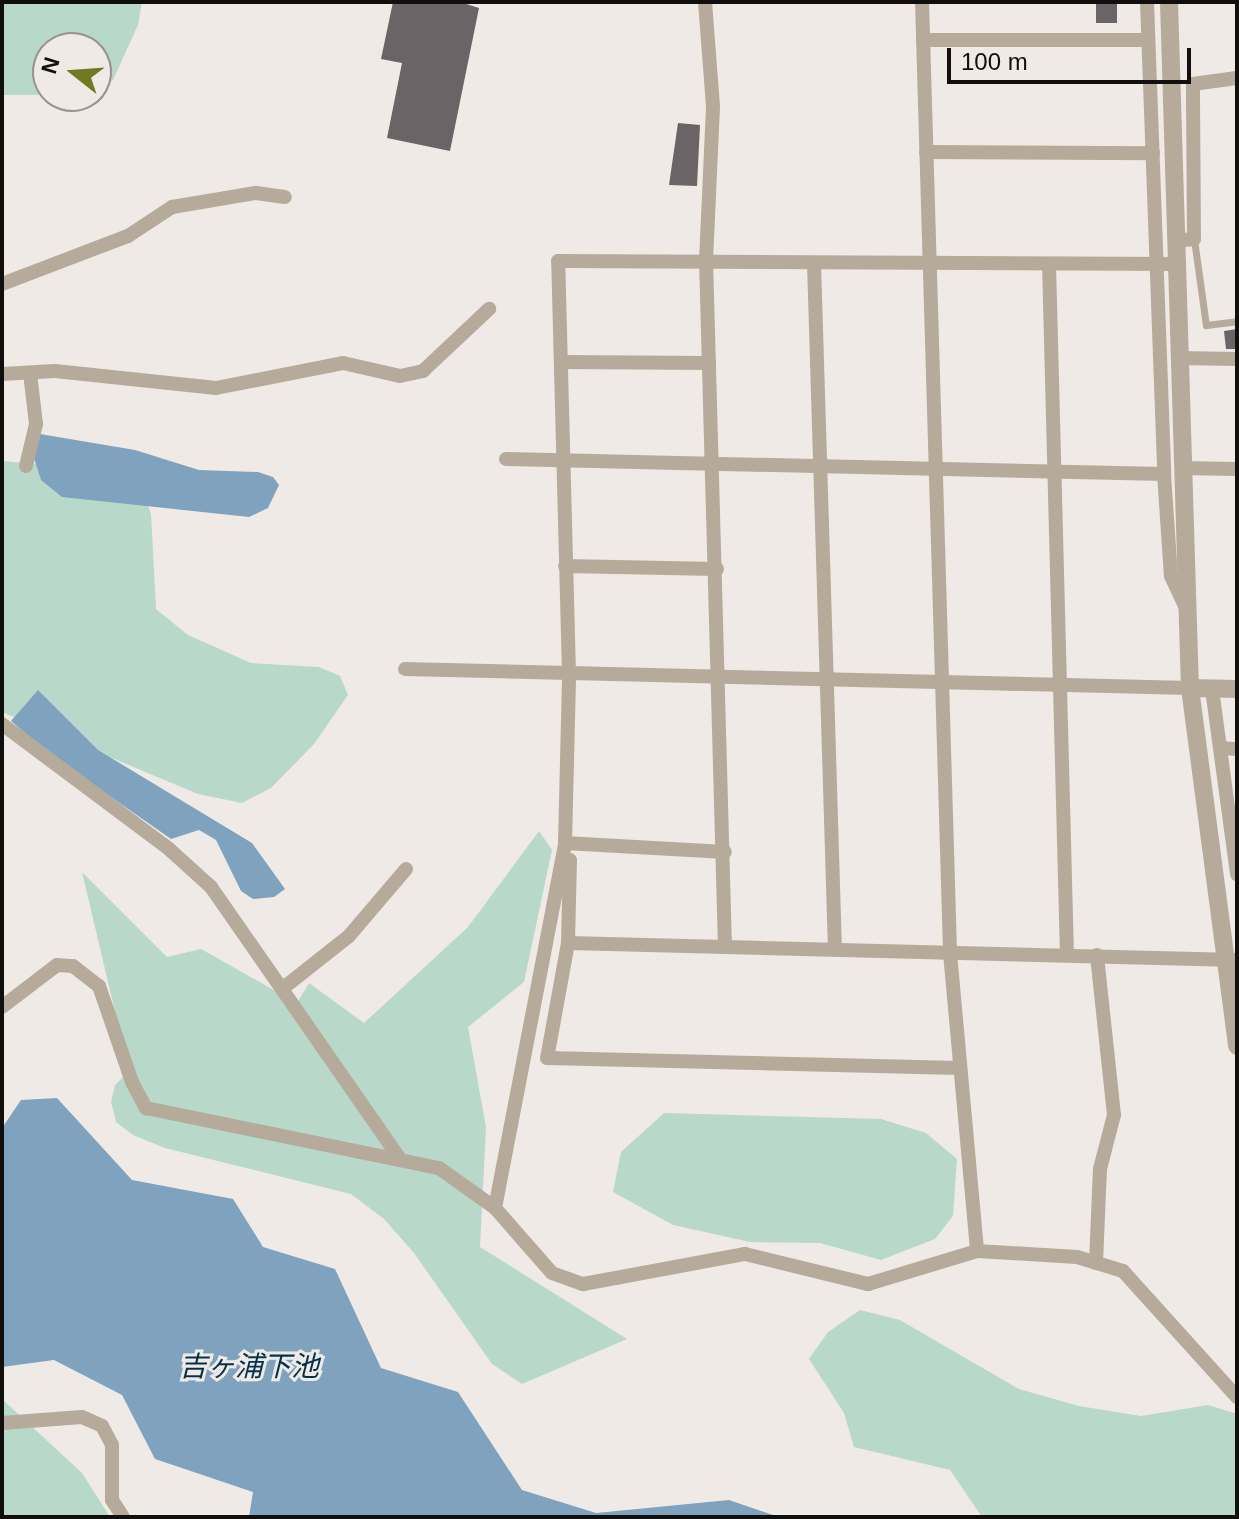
<!DOCTYPE html>
<meta charset="utf-8">
<style>
body{margin:0}
#map{position:relative;width:1239px;height:1519px;overflow:hidden;background:#f0eae6;font-family:Arial,"Noto Sans JP",sans-serif}
div>[style]{position:absolute}
.green>*{inset:0;background:#b8d9c9}
.water>*{inset:0;background:#7fa3be}
.building>*{inset:0;background:#6a6466;transform-origin:0 0}
.service>*{height:7px;margin:-3.5px;padding:0 3.5px;transform-origin:3.5px;border-radius:3.5px;background:#b6ab9b}
.minor>*{height:14px;margin:-7px;padding:0 7px;transform-origin:7px;border-radius:7px;background:#b6ab9b}
.tertiary>*{height:18px;margin:-9px;padding:0 9px;transform-origin:9px;border-radius:9px;background:#b6ab9b}
span{translate:-50% -50%;white-space:nowrap;text-align:center;line-height:1.15;-webkit-text-stroke:6px #f0eae6;paint-order:stroke}
.water-label{font-size:28px;color:#00324d;font-style:italic}
.frame{position:absolute;inset:0;border:4px solid #110f0e;pointer-events:none}
.north{position:absolute;left:32px;top:32px;width:80px;height:80px;box-sizing:border-box;background:#f0eae6;border:2px solid #979290;border-radius:50%;rotate:287deg;font-size:22px;font-weight:700;line-height:32px;text-align:center;color:#110f0e}
.north::after{content:'';display:block;margin:auto;width:28px;height:36px;background:#727923;clip-path:polygon(50% 0,100% 100%,50% 72%,0 100%)}
.scale{position:absolute;left:947px;top:48px;width:244px;height:36px;box-sizing:border-box;border:4px solid #110f0e;border-top:0;padding-left:10px;font-size:24px;line-height:28px;white-space:nowrap;color:#110f0e;-webkit-text-stroke:6px #f0eae6;paint-order:stroke}
</style>
<div id="map">
<div class="green">
<div style="clip-path:polygon(2px 2px,142px 2px,138px 25px,113px 80px,96px 91px,96px 48px,48px 48px,48px 95px,2px 95px)"></div>
<div style="clip-path:polygon(2px 461px,53px 465px,141px 487px,151px 514px,156px 609px,188px 635px,251px 663px,319px 667px,340px 676px,348px 695px,314px 744px,271px 788px,242px 803px,198px 794px,2px 712px)"></div>
<div style="clip-path:polygon(539px 831px,552px 850px,524px 982px,468px 1027px,486px 1127px,480px 1247px,627px 1339px,522px 1384px,492px 1364px,414px 1253px,384px 1219px,351px 1194px,165px 1148px,133px 1135px,116px 1122px,111px 1102px,115px 1085px,129px 1071px,82px 872px,167px 957px,201px 949px,297px 1003px,309px 983px,364px 1023px,468px 927px)"></div>
<div style="clip-path:polygon(664px 1113px,881px 1119px,926px 1133px,957px 1159px,953px 1216px,935px 1239px,881px 1260px,820px 1243px,750px 1242px,673px 1225px,613px 1192px,621px 1152px)"></div>
<div style="clip-path:polygon(860px 1310px,900px 1320px,1019px 1389px,1079px 1406px,1141px 1416px,1208px 1405px,1237px 1414px,1237px 1517px,982px 1517px,950px 1470px,854px 1447px,844px 1413px,809px 1359px,828px 1332px)"></div>
<div style="clip-path:polygon(2px 1399px,82px 1473px,110px 1517px,2px 1517px)"></div>
</div>
<div class="water">
<div style="clip-path:polygon(40px 434px,135px 450px,199px 470px,258px 472px,273px 477px,279px 485px,268px 508px,249px 517px,62px 497px,41px 480px,34px 458px)"></div>
<div style="clip-path:polygon(38px 690px,98px 750px,252px 843px,285px 889px,274px 897px,253px 899px,241px 891px,216px 840px,199px 830px,171px 839px,51px 755px,11px 721px)"></div>
<div style="clip-path:polygon(57px 1098px,132px 1180px,233px 1199px,263px 1247px,335px 1269px,381px 1368px,458px 1392px,522px 1490px,596px 1513px,729px 1500px,779px 1517px,249px 1517px,253px 1492px,155px 1459px,122px 1395px,54px 1360px,2px 1367px,2px 1128px,21px 1100px)"></div>
</div>
<div class="building">
<div style="clip-path:polygon(393px 2px,460px 2px,479px 8px,450px 151px,387px 138px,402px 63px,381px 59px)"></div>
<div style="left:1096px;top:2px;width:21px;height:21px"></div>
<div style="clip-path:polygon(678px 123px,700px 125px,697px 186px,669px 185px)"></div>
<div style="clip-path:polygon(1237px 329px,1237px 349px,1226px 349px,1224px 331px)"></div>
</div>
<div class="service">
<div style="left:1194px;top:239px;width:87px;rotate:82.1deg"></div>
<div style="left:1206px;top:325px;width:31px;rotate:-7deg"></div>
</div>
<div class="minor">
<div style="left:705px;top:2px;width:105px;rotate:85.6deg"></div>
<div style="left:713px;top:107px;width:152px;rotate:92.6deg"></div>
<div style="left:706px;top:259px;width:688px;rotate:88.42deg"></div>
<div style="left:922px;top:2px;width:951px;rotate:88.31deg"></div>
<div style="left:950px;top:953px;width:299px;rotate:84.8deg"></div>
<div style="left:1147px;top:2px;width:472px;rotate:87.9deg"></div>
<div style="left:1164px;top:474px;width:102px;rotate:86.1deg"></div>
<div style="left:1171px;top:576px;width:33px;rotate:65deg"></div>
<div style="left:923px;top:40px;width:225px"></div>
<div style="left:926px;top:152px;width:227px;rotate:0.3deg"></div>
<div style="left:1175px;top:241px;width:19px;rotate:-6deg"></div>
<div style="left:1194px;top:239px;width:155px;rotate:-90.4deg"></div>
<div style="left:1193px;top:84px;width:44px;rotate:-7.8deg"></div>
<div style="left:814px;top:263px;width:686px;rotate:88.25deg"></div>
<div style="left:1049px;top:264px;width:690px;rotate:88.51deg"></div>
<div style="left:2px;top:284px;width:135px;rotate:-20.9deg"></div>
<div style="left:128px;top:236px;width:53px;rotate:-33.4deg"></div>
<div style="left:172px;top:207px;width:85px;rotate:-9.5deg"></div>
<div style="left:256px;top:193px;width:29px;rotate:8deg"></div>
<div style="left:1179px;top:358px;width:58px;rotate:1deg"></div>
<div style="left:561px;top:362px;width:148px;rotate:0.4deg"></div>
<div style="left:2px;top:374px;width:53px;rotate:-3.2deg"></div>
<div style="left:55px;top:371px;width:162px;rotate:6deg"></div>
<div style="left:216px;top:388px;width:129px;rotate:-11.1deg"></div>
<div style="left:343px;top:363px;width:58px;rotate:12.8deg"></div>
<div style="left:400px;top:376px;width:24px;rotate:-12deg"></div>
<div style="left:423px;top:371px;width:91px;rotate:-43.2deg"></div>
<div style="left:506px;top:459px;width:658px;rotate:1.31deg"></div>
<div style="left:26px;top:466px;width:43px;rotate:-76.6deg"></div>
<div style="left:36px;top:424px;width:51px;rotate:-96.7deg"></div>
<div style="left:1182px;top:468px;width:55px;rotate:1deg"></div>
<div style="left:565px;top:566px;width:152px;rotate:1.1deg"></div>
<div style="left:405px;top:669px;width:785px;rotate:1.39deg"></div>
<div style="left:1212px;top:689px;width:187px;rotate:82.3deg"></div>
<div style="left:2px;top:724px;width:209px;rotate:36.8deg"></div>
<div style="left:169px;top:849px;width:57px;rotate:42.1deg"></div>
<div style="left:211px;top:887px;width:329px;rotate:55.2deg"></div>
<div style="left:1221px;top:748px;width:16px;rotate:4deg"></div>
<div style="left:565px;top:843px;width:160px;rotate:3.2deg"></div>
<div style="left:570px;top:860px;width:83px;rotate:91.4deg"></div>
<div style="left:568px;top:943px;width:117px;rotate:100.3deg"></div>
<div style="left:547px;top:1058px;width:412px;rotate:1.4deg"></div>
<div style="left:568px;top:943px;width:669px;rotate:1.46deg"></div>
<div style="left:282px;top:989px;width:85px;rotate:-38.3deg"></div>
<div style="left:349px;top:936px;width:88px;rotate:-49.6deg"></div>
<div style="left:2px;top:1007px;width:69px;rotate:-37.4deg"></div>
<div style="left:57px;top:965px;width:16px;rotate:4deg"></div>
<div style="left:73px;top:966px;width:33px;rotate:38deg"></div>
<div style="left:99px;top:986px;width:102px;rotate:71deg"></div>
<div style="left:132px;top:1082px;width:30px;rotate:62deg"></div>
<div style="left:146px;top:1108px;width:299px;rotate:11.6deg"></div>
<div style="left:439px;top:1168px;width:69px;rotate:35.5deg"></div>
<div style="left:495px;top:1208px;width:86px;rotate:48.8deg"></div>
<div style="left:552px;top:1273px;width:33px;rotate:20deg"></div>
<div style="left:583px;top:1284px;width:165px;rotate:-10.5deg"></div>
<div style="left:745px;top:1254px;width:127px;rotate:13.7deg"></div>
<div style="left:868px;top:1284px;width:114px;rotate:-16.8deg"></div>
<div style="left:977px;top:1251px;width:100px;rotate:3.4deg"></div>
<div style="left:1077px;top:1257px;width:48px;rotate:16.9deg"></div>
<div style="left:1123px;top:1271px;width:170px;rotate:47.9deg"></div>
<div style="left:495px;top:1208px;width:372px;rotate:-79.1deg"></div>
<div style="left:565px;top:843px;width:169px;rotate:-88.6deg"></div>
<div style="left:569px;top:674px;width:413px;rotate:-91.5deg"></div>
<div style="left:558px;top:261px;width:617px;rotate:0.28deg"></div>
<div style="left:1096px;top:1263px;width:94px;rotate:-87.6deg"></div>
<div style="left:1100px;top:1169px;width:56px;rotate:-75.5deg"></div>
<div style="left:1114px;top:1115px;width:161px;rotate:-96.1deg"></div>
<div style="left:2px;top:1423px;width:80px;rotate:-4.3deg"></div>
<div style="left:82px;top:1417px;width:22px;rotate:24deg"></div>
<div style="left:102px;top:1426px;width:21px;rotate:62deg"></div>
<div style="left:112px;top:1445px;width:55px;rotate:90deg"></div>
<div style="left:112px;top:1500px;width:20px;rotate:57deg"></div>
</div>
<div class="tertiary">
<div style="left:1169px;top:2px;width:686px;rotate:88.25deg"></div>
<div style="left:1190px;top:688px;width:361px;rotate:82.5deg"></div>
<div style="left:1190px;top:688px;width:47px;rotate:1.2deg"></div>
</div>
<div class="water-label">
<span style="left:249px;top:1367px">吉ヶ浦下池</span>
</div>
<div class="frame"></div>
<div class="north">N</div>
<div class="scale">100 m</div>
</div>
